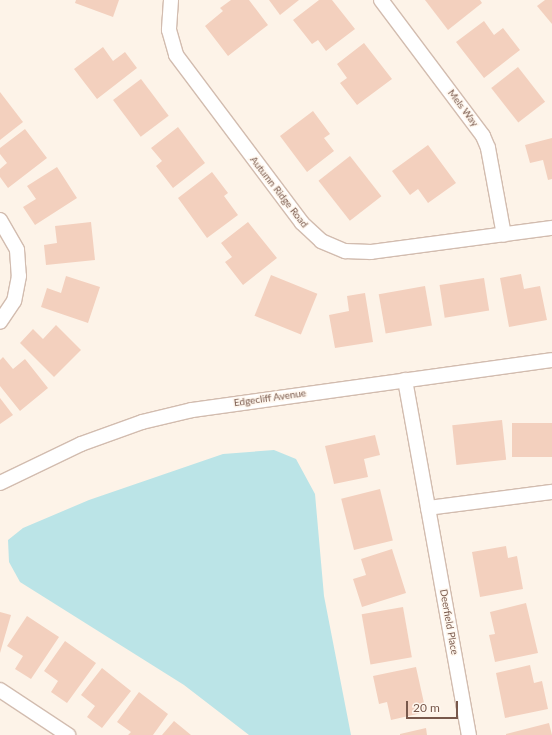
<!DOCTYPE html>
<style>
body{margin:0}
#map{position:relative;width:552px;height:735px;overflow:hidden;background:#fdf3e8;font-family:Lato,sans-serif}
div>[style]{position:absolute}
.water>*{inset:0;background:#bbe4e7}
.building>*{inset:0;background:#f3d0be;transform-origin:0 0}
.roads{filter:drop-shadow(1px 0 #d2bcaf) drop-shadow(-1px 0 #d2bcaf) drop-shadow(0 1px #d2bcaf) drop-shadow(0 -1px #d2bcaf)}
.minor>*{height:14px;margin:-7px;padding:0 7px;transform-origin:7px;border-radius:7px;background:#fff}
span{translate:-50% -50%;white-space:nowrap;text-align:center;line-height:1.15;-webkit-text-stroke:3px #fff7ee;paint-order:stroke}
.street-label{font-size:10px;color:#78584b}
.scale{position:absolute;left:406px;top:701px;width:52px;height:18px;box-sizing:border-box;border:2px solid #78584b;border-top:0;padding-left:5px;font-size:12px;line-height:14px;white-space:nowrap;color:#78584b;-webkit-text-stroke:3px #fff7ee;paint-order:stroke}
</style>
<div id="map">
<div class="water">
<div style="clip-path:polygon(274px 450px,296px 459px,315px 494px,324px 596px,351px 735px,249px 735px,184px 685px,20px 582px,9px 562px,8px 540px,23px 528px,89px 500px,223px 454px)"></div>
</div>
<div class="building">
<div style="clip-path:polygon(76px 0,119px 0,113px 17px,75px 3px)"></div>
<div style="clip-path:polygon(231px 0,249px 0,268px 25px,228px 56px,205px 26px,223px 11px,220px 8px)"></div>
<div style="clip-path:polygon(269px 0,299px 0,280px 15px)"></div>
<div style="clip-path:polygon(319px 0,332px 0,355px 29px,326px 51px,318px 40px,312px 44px,293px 20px)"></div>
<div style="clip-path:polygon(425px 0,480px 0,482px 3px,448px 30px)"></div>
<div style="clip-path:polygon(545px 0,552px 0,552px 24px,537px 6px)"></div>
<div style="clip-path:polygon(484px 21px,494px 35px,503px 28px,520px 50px,484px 78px,456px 42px)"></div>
<div style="clip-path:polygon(364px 43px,392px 79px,357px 105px,340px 83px,347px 78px,337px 64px)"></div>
<div style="clip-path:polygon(103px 47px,113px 61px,125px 52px,137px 68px,97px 99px,74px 69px)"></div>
<div style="left:518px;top:67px;width:44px;height:34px;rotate:52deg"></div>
<div style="left:141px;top:79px;width:46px;height:35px;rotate:53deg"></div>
<div style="clip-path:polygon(0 92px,23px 122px,0 140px)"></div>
<div style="clip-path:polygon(313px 111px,330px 134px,324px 138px,334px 151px,307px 172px,280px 136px)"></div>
<div style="clip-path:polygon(178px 127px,205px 163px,173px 188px,156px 166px,162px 161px,151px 148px)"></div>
<div style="clip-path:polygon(25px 129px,47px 158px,8px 188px,0 177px,0 169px,7px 163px,0 154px,0 148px)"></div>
<div style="clip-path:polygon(552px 138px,552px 179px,548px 180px,543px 160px,530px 163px,525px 145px)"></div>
<div style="clip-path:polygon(428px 145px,456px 183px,428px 203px,418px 189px,410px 195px,392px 171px)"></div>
<div style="left:350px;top:156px;width:51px;height:40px;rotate:52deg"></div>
<div style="clip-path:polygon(57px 167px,77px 198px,35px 225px,23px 207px,36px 199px,27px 186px)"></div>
<div style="clip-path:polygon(212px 172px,228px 193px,224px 196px,238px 215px,207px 238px,178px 198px)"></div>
<div style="clip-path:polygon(91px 222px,95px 260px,46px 265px,44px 245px,57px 243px,55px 226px)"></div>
<div style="clip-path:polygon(248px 222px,277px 258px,243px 285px,225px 262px,232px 257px,221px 243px)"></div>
<div style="clip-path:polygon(521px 274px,524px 289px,540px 286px,547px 320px,509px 327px,500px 278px)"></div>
<div style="left:271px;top:275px;width:50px;height:44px;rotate:22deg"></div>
<div style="clip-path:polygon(66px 276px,100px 287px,88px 323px,41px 307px,47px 288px,61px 293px)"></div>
<div style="left:484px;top:278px;width:33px;height:45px;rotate:81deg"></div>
<div style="left:425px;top:286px;width:40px;height:47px;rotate:80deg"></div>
<div style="clip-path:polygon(365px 293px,373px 342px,335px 348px,329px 315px,349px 311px,347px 296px)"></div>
<div style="clip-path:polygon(56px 325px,81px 350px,54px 377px,20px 343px,33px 329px,43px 339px)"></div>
<div style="clip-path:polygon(3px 357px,13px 369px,25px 359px,48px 388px,20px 411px,0 386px,0 360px)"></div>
<div style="clip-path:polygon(0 398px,13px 415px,0 424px)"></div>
<div style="left:502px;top:420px;width:40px;height:50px;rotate:84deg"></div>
<div style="left:552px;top:423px;width:34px;height:40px;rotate:90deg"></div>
<div style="clip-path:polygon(375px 435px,380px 455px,364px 459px,368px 477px,334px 484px,325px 446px)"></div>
<div style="left:380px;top:489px;width:53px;height:40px;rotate:76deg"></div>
<div style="clip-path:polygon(506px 546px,508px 558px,517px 556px,523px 589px,480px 597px,472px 552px)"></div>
<div style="clip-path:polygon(392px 549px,406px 593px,362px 607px,353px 579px,366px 575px,361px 559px)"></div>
<div style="clip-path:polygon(526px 603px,538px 653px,495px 662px,489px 635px,495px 634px,490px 612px)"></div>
<div style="left:403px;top:607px;width:51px;height:42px;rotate:80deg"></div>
<div style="clip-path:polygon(0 612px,11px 615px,0 653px)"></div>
<div style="clip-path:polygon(27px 616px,59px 637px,31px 679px,15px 669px,23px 656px,7px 646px)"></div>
<div style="clip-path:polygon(65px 641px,96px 663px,67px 703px,51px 692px,58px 681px,44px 671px)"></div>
<div style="clip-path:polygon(530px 665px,534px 683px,542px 681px,548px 709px,505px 718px,496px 673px)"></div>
<div style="clip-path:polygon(416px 667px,426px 712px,391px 720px,387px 702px,379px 704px,373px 676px)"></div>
<div style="clip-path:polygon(102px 668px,131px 691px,102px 728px,87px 717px,95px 706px,81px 695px)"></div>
<div style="clip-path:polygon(139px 692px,168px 714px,153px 735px,128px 735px,131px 732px,117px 722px)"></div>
<div style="clip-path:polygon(174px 721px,191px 735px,162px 735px)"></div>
<div style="clip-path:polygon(549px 723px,552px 735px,506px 735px,506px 734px)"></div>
<div style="clip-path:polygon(426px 728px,427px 735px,400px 735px,400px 734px)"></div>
</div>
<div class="roads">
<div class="minor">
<div style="left:171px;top:0;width:30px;rotate:94deg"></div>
<div style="left:169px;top:30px;width:26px;rotate:74deg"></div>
<div style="left:176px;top:55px;width:210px;rotate:53.1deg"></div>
<div style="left:302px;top:223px;width:26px;rotate:43deg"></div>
<div style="left:321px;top:241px;width:26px;rotate:23deg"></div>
<div style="left:345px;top:251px;width:26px;rotate:2deg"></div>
<div style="left:371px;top:252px;width:183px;rotate:-7.6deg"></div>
<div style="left:381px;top:0;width:170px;rotate:53.1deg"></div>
<div style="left:483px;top:136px;width:13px;rotate:67deg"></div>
<div style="left:488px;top:148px;width:88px;rotate:79.6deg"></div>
<div style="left:0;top:220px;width:34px;rotate:60deg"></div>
<div style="left:17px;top:250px;width:26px;rotate:86deg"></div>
<div style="left:19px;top:276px;width:25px;rotate:101deg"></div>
<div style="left:14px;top:301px;width:25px;rotate:124deg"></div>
<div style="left:405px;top:380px;width:361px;rotate:79.8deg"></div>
<div style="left:0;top:483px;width:90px;rotate:-25.7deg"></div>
<div style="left:81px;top:444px;width:65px;rotate:-19.8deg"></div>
<div style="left:142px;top:422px;width:51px;rotate:-13.5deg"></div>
<div style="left:192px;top:410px;width:363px;rotate:-7.9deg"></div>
<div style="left:428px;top:508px;width:125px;rotate:-7.4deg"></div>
<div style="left:0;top:690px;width:82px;rotate:33.5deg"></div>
</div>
</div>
<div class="street-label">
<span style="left:463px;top:108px;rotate:53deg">Mels Way</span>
<span style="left:279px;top:192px;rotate:52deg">Autumn Ridge Road</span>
<span style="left:270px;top:398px;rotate:-8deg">Edgecliff Avenue</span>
<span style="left:449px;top:622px;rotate:80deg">Deerfield Place</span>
</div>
<div class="scale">20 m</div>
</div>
